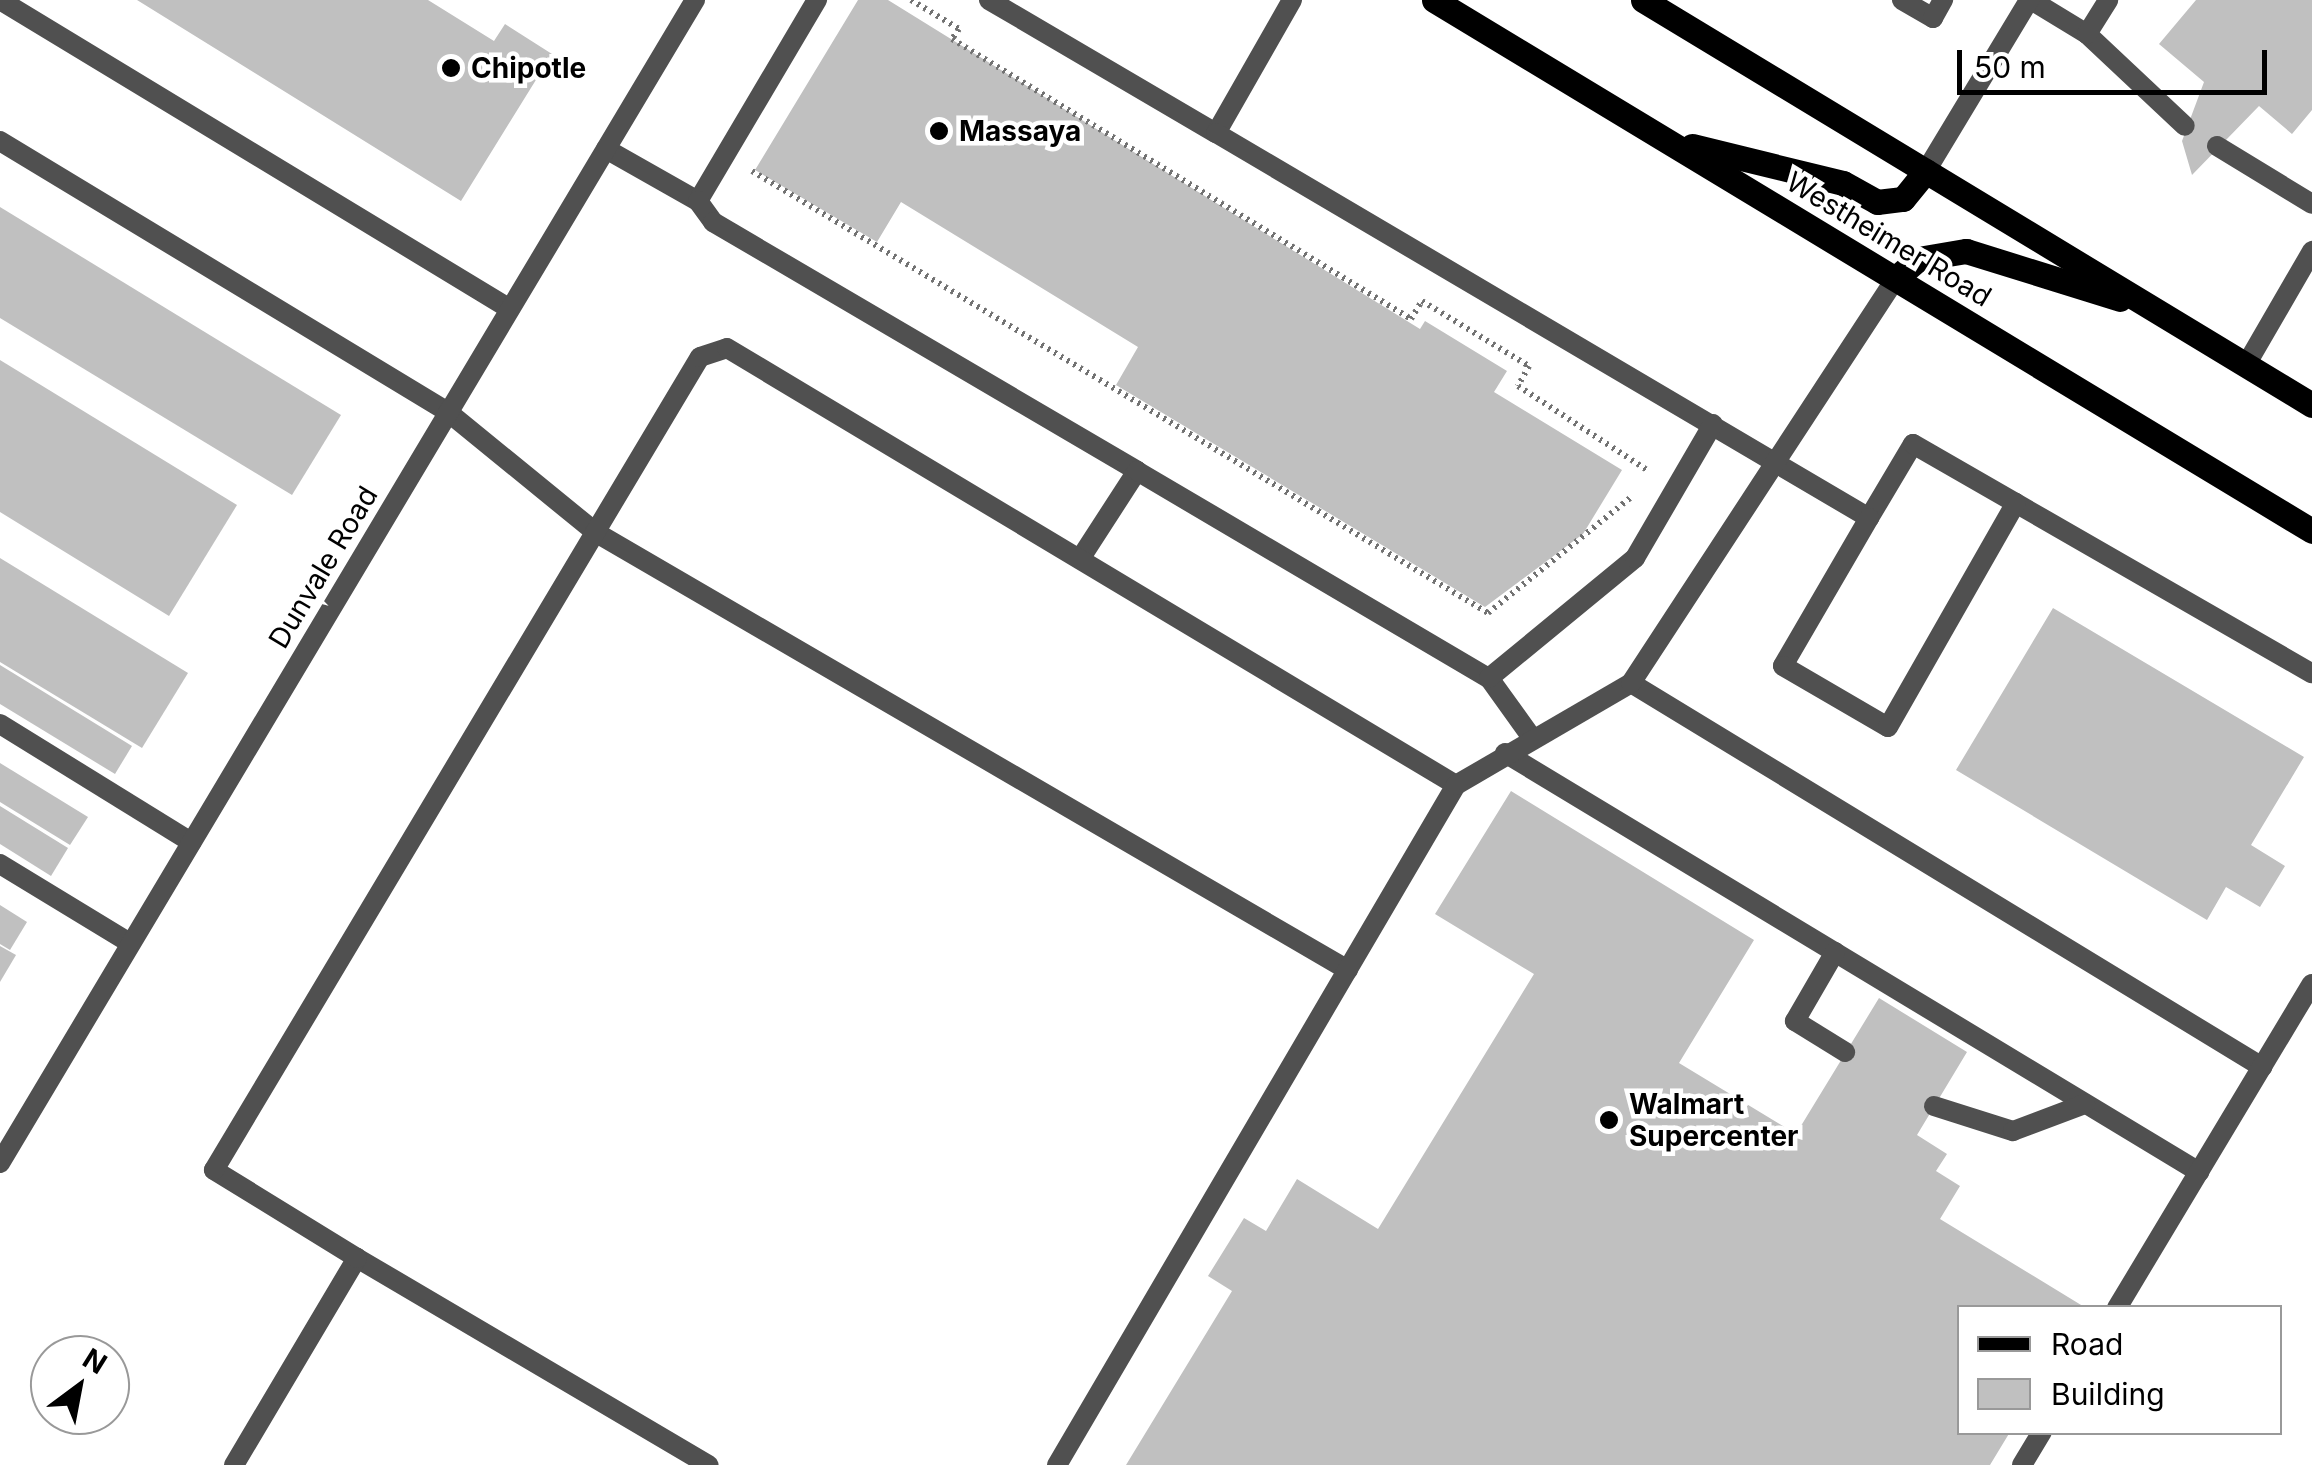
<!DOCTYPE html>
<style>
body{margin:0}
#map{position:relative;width:2312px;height:1465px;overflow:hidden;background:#fff;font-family:Inter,sans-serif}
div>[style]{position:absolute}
.building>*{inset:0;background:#c0c0c0}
.path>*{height:6px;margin-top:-3px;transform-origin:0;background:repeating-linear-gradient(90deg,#727272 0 2.5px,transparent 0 7.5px)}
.service>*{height:20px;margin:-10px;padding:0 10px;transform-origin:10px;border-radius:10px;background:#505050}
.tertiary>*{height:20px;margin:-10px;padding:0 10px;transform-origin:10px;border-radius:10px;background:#505050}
.primary>*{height:25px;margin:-12.5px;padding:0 12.5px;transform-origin:12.5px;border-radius:12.5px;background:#000}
.dots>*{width:28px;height:28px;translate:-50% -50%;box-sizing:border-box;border:5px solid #fff;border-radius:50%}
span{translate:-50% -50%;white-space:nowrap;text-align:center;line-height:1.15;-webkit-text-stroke:9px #fff;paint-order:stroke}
.poi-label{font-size:28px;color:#000;font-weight:700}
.left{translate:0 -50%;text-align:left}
.street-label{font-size:28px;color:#000}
.legend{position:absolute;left:1957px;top:1305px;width:325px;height:130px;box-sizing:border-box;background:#fff;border:2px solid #999;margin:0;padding:12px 18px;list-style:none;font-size:30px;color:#000}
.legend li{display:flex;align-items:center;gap:20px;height:50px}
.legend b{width:50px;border:2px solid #999}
.north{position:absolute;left:30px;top:1335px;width:100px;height:100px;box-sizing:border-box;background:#fff;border:2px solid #999;border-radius:50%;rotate:32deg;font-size:28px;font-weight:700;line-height:40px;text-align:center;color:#000}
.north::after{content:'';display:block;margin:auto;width:35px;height:45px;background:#000;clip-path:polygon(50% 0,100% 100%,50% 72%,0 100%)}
.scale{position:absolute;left:1957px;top:50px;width:310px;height:45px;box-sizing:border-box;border:5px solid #000;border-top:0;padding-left:12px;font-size:30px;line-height:35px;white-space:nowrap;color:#000;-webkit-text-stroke:8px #fff;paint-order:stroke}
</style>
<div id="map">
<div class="building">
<div style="clip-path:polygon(137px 0,428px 0,494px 41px,505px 24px,552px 54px,461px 201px)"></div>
<div style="clip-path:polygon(858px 0,888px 0,1420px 329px,1425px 321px,1507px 371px,1494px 392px,1622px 470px,1583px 534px,1485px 607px,1116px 385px,1138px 347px,901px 202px,877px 242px,755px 170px)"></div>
<div style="clip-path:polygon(2196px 0,2312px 0,2312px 110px,2292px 134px,2259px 106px,2192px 175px,2182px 141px,2204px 82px,2159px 44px)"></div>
<div style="clip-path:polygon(0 207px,341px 415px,292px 495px,0 318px)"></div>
<div style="clip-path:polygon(0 360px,237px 505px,169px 616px,0 512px)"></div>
<div style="clip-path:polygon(0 558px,188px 673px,142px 748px,0 662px)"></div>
<div style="clip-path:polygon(2053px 608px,2304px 757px,2251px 845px,2285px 866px,2260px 907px,2226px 887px,2207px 920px,1956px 770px)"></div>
<div style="clip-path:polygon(0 665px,132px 746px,115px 774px,0 704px)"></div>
<div style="clip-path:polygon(0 763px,88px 817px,70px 845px,0 802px)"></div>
<div style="clip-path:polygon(1511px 791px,1754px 940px,1679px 1063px,1796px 1134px,1879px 998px,1967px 1052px,1917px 1135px,1947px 1154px,1936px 1171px,1960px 1186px,1940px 1219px,2086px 1308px,1960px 1308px,1960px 1432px,2010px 1432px,1990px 1465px,1126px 1465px,1232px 1291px,1208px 1276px,1244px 1218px,1266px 1231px,1297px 1179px,1378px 1229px,1534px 974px,1435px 914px)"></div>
<div style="clip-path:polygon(0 806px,68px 848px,51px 876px,0 844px)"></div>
<div style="clip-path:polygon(0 905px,27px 922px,10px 950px,0 944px)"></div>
<div style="clip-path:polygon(0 946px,16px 955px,0 982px)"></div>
</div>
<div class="path">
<div style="left:911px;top:0;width:56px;rotate:31.1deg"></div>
<div style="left:959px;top:29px;width:12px;rotate:125deg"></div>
<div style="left:952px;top:39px;width:538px;rotate:31.38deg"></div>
<div style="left:1411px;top:319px;width:21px;rotate:-59deg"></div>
<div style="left:1422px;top:301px;width:125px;rotate:31.3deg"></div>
<div style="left:1529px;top:366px;width:23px;rotate:119deg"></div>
<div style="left:1518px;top:386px;width:154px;rotate:33.1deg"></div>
<div style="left:752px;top:171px;width:859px;rotate:30.99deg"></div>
<div style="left:1488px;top:613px;width:183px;rotate:-39deg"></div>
</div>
<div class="service">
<div style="left:0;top:0;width:596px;rotate:31.21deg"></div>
<div style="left:989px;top:0;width:263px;rotate:30.4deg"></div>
<div style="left:1292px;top:0;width:153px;rotate:119.7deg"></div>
<div style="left:1216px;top:133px;width:758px;rotate:30.52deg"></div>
<div style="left:1869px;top:518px;width:86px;rotate:-59.3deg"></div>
<div style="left:1913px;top:444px;width:460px;rotate:29.9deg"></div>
<div style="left:1902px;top:0;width:36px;rotate:30deg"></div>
<div style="left:1933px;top:18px;width:21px;rotate:-61deg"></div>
<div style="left:2031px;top:0;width:66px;rotate:31.3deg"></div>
<div style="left:2087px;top:34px;width:134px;rotate:43.2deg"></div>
<div style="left:2087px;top:34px;width:40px;rotate:-58deg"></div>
<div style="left:0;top:141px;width:524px;rotate:31.17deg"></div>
<div style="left:448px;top:412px;width:190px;rotate:39.2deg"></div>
<div style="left:595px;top:532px;width:871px;rotate:30.19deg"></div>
<div style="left:2217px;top:146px;width:111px;rotate:31.4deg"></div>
<div style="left:606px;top:149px;width:106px;rotate:29.5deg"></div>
<div style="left:698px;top:201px;width:234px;rotate:-59.4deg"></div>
<div style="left:1926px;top:171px;width:200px;rotate:-58.9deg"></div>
<div style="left:698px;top:201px;width:26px;rotate:54deg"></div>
<div style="left:713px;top:222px;width:492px;rotate:30.4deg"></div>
<div style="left:2246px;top:365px;width:132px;rotate:-59.9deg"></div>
<div style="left:1869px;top:518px;width:171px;rotate:120.2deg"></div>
<div style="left:1783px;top:666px;width:121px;rotate:30.2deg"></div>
<div style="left:1888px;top:727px;width:258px;rotate:-60.3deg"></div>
<div style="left:1080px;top:559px;width:105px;rotate:-57.1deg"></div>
<div style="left:1137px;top:471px;width:408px;rotate:30.5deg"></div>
<div style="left:1489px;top:678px;width:70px;rotate:54.3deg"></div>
<div style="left:1489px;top:678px;width:189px;rotate:-39.4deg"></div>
<div style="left:1635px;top:558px;width:155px;rotate:-59.8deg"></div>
<div style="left:1631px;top:683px;width:739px;rotate:31.32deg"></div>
<div style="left:0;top:724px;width:225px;rotate:31.7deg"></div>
<div style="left:1505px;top:753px;width:811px;rotate:31.12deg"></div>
<div style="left:0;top:864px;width:152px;rotate:31.3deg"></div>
<div style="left:1835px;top:952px;width:80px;rotate:120.1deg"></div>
<div style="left:1795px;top:1021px;width:59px;rotate:31.8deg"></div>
<div style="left:1934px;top:1106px;width:83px;rotate:17.6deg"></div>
<div style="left:2013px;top:1131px;width:77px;rotate:-20.6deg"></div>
<div style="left:357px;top:1258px;width:408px;rotate:30.5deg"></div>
<div style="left:2117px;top:1308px;width:378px;rotate:-59deg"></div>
<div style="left:234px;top:1465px;width:241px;rotate:-59.3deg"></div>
<div style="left:357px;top:1258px;width:168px;rotate:-148.4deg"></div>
<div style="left:214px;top:1170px;width:947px;rotate:-59.13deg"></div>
<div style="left:700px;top:357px;width:28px;rotate:-18deg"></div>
<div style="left:727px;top:348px;width:850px;rotate:30.94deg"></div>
<div style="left:1057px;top:1465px;width:788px;rotate:-59.6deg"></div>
<div style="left:1456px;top:785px;width:203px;rotate:-30.2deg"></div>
<div style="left:1631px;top:683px;width:484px;rotate:-56.8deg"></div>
<div style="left:2022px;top:1465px;width:39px;rotate:-59deg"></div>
</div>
<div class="tertiary">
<div style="left:0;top:1163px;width:1355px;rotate:-59.14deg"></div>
</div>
<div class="primary">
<div style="left:1434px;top:0;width:1026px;rotate:31.16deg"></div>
<div style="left:1643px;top:0;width:782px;rotate:31.19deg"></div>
<div style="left:1692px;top:146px;width:155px;rotate:13.8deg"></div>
<div style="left:1843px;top:183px;width:39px;rotate:29deg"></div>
<div style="left:1877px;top:202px;width:26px;rotate:-7deg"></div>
<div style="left:1903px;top:199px;width:36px;rotate:-51deg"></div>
<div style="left:1896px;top:278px;width:29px;rotate:-41deg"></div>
<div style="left:1918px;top:259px;width:49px;rotate:-9.5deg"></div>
<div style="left:1966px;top:251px;width:161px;rotate:17.3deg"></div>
</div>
<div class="dots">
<div style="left:451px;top:68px;background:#000"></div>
<div style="left:939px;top:131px;background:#000"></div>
<div style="left:1609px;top:1120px;background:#000"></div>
</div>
<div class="poi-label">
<span class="left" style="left:471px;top:68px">Chipotle</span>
<span class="left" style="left:959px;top:131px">Massaya</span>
<span class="left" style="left:1629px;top:1120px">Walmart<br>Supercenter</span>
</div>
<div class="street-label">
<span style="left:1889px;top:239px;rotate:31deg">Westheimer Road</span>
<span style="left:323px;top:567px;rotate:-59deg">Dunvale Road</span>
</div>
<ul class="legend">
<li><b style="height:12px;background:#000"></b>Road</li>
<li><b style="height:28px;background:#c0c0c0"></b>Building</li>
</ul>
<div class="north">N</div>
<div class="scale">50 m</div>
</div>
